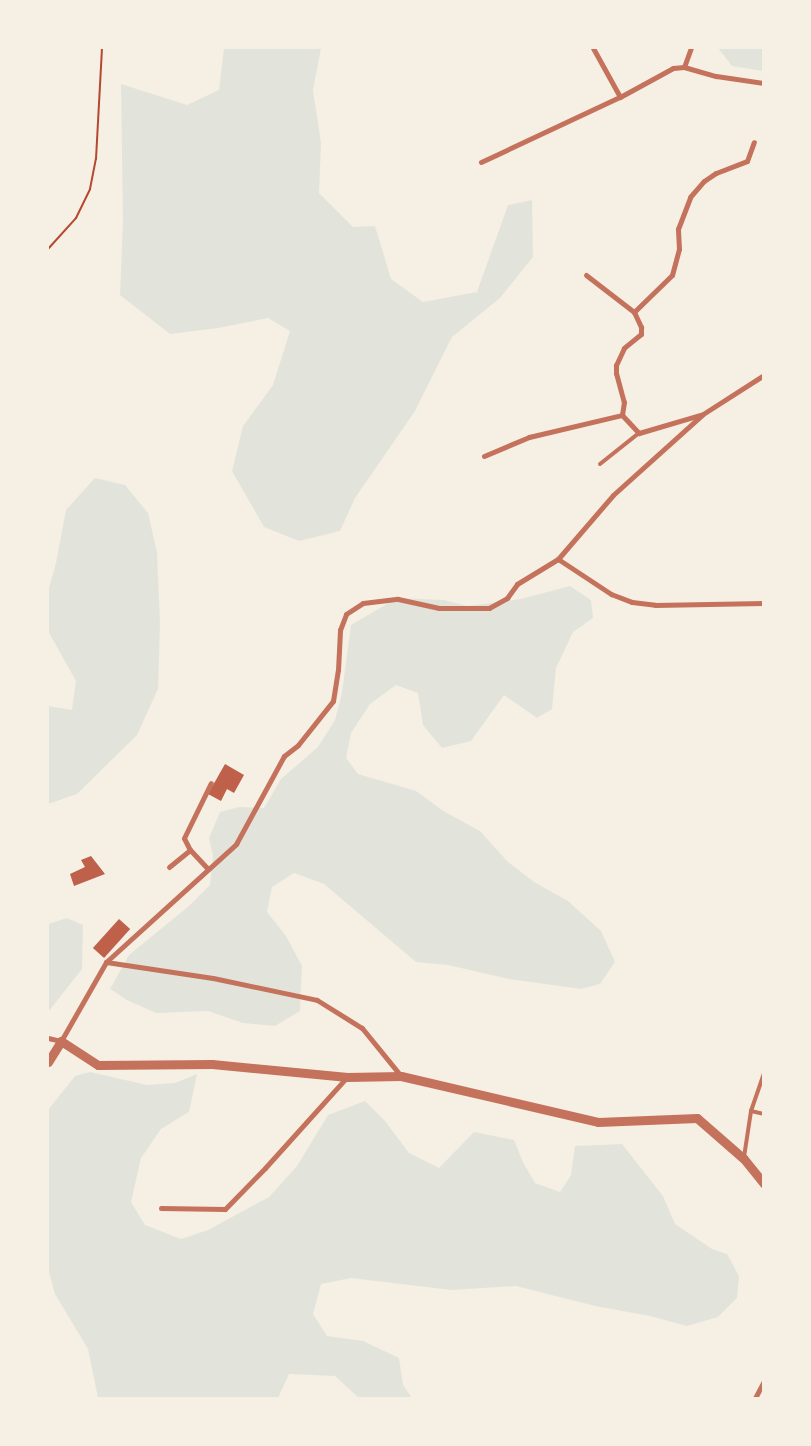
<!DOCTYPE html>
<style>
body{margin:0}
#map{position:relative;width:811px;height:1446px;overflow:hidden;background:#f6efe4;font-family:"Crimson Pro",serif}
div>[style]{position:absolute}
.green>*{inset:0;background:#e2e4dc}
.building>*{inset:0;background:#bf614a;transform-origin:0 0}
.path>*{height:2px;margin:-1px;padding:0 1px;transform-origin:1px;border-radius:1px;background:#b5482f}
.service>*{height:4px;margin:-2px;padding:0 2px;transform-origin:2px;border-radius:2px;background:#c5725c}
.minor>*{height:5px;margin:-2.5px;padding:0 2.5px;transform-origin:2.5px;border-radius:2.5px;background:#c5725c}
.tertiary>*{height:9px;margin:-4.5px;padding:0 4.5px;transform-origin:4.5px;border-radius:4.5px;background:#c5725c}
span{translate:-50% -50%;white-space:nowrap;text-align:center;line-height:1.15;-webkit-text-stroke:4px #f6efe4;paint-order:stroke}
.frame{position:absolute;inset:0;border:49px solid #f6efe4;pointer-events:none}
</style>
<div id="map">
<div class="green">
<div style="clip-path:polygon(224px 48px,321px 48px,313px 90px,321px 143px,319px 193px,353px 227px,375px 226px,391px 279px,423px 302px,477px 292px,508px 205px,532px 200px,533px 257px,500px 298px,452px 337px,415px 411px,355px 498px,340px 531px,299px 541px,264px 527px,232px 471px,243px 426px,273px 385px,290px 331px,268px 318px,218px 328px,170px 334px,120px 295px,123px 223px,121px 84px,187px 105px,219px 90px)"></div>
<div style="clip-path:polygon(718px 48px,763px 48px,763px 71px,732px 66px)"></div>
<div style="clip-path:polygon(95px 478px,125px 485px,148px 513px,157px 552px,160px 624px,158px 689px,137px 735px,77px 794px,48px 804px,48px 706px,72px 710px,76px 681px,48px 631px,48px 592px,56px 563px,66px 510px)"></div>
<div style="clip-path:polygon(570px 586px,591px 600px,593px 618px,573px 632px,556px 668px,552px 709px,537px 718px,504px 695px,471px 741px,442px 748px,423px 725px,418px 693px,396px 685px,370px 704px,351px 733px,346px 758px,358px 774px,416px 791px,445px 812px,480px 831px,508px 862px,534px 882px,568px 901px,601px 931px,615px 962px,600px 984px,581px 989px,509px 979px,448px 965px,416px 962px,324px 884px,294px 873px,272px 887px,267px 912px,286px 936px,302px 966px,300px 1011px,275px 1026px,243px 1023px,208px 1011px,156px 1013px,127px 1000px,110px 989px,129px 955px,189px 906px,210px 885px,213px 856px,209px 838px,220px 812px,239px 807px,264px 808px,281px 779px,318px 747px,335px 720px,342px 693px,351px 625px,397px 598px,444px 600px,467px 606px,521px 599px)"></div>
<div style="clip-path:polygon(67px 918px,83px 925px,82px 969px,48px 1012px,48px 924px)"></div>
<div style="clip-path:polygon(90px 1072px,147px 1085px,175px 1083px,197px 1074px,189px 1112px,161px 1129px,141px 1158px,131px 1202px,145px 1225px,181px 1239px,208px 1230px,269px 1197px,297px 1166px,328px 1115px,365px 1101px,385px 1121px,409px 1153px,439px 1168px,474px 1132px,514px 1140px,523px 1162px,535px 1183px,560px 1192px,571px 1175px,575px 1146px,622px 1144px,663px 1196px,675px 1224px,712px 1249px,727px 1254px,739px 1276px,737px 1298px,718px 1317px,687px 1326px,650px 1316px,595px 1306px,516px 1286px,451px 1290px,351px 1278px,321px 1284px,313px 1314px,327px 1336px,363px 1341px,399px 1358px,403px 1385px,412px 1398px,359px 1398px,335px 1376px,289px 1374px,278px 1398px,98px 1398px,88px 1349px,55px 1294px,48px 1269px,48px 1110px,75px 1076px)"></div>
</div>
<div class="building">
<div style="clip-path:polygon(225px 764px,244px 775px,234px 793px,227px 789px,221px 801px,208px 794px)"></div>
<div style="clip-path:polygon(91px 856px,105px 874px,74px 886px,70px 874px,85px 867px,81px 860px)"></div>
<div style="left:119px;top:919px;width:15px;height:39px;rotate:42deg"></div>
</div>
<div class="path">
<div style="left:48px;top:249px;width:42px;rotate:-47.9deg"></div>
<div style="left:76px;top:218px;width:32px;rotate:-64deg"></div>
<div style="left:90px;top:189px;width:31px;rotate:-79deg"></div>
<div style="left:96px;top:159px;width:111px;rotate:-86.9deg"></div>
</div>
<div class="service">
<div style="left:600px;top:464px;width:50px;rotate:-38.5deg"></div>
<div style="left:751px;top:1111px;width:13px;rotate:13deg"></div>
<div style="left:744px;top:1157px;width:47px;rotate:-81.3deg"></div>
<div style="left:751px;top:1111px;width:39px;rotate:-71deg"></div>
</div>
<div class="minor">
<div style="left:593px;top:48px;width:56px;rotate:61.1deg"></div>
<div style="left:684px;top:67px;width:20px;rotate:-70deg"></div>
<div style="left:481px;top:162px;width:153px;rotate:-25.1deg"></div>
<div style="left:620px;top:97px;width:60px;rotate:-28.7deg"></div>
<div style="left:673px;top:68px;width:11px;rotate:-5deg"></div>
<div style="left:684px;top:67px;width:33px;rotate:16deg"></div>
<div style="left:716px;top:76px;width:49px;rotate:8.3deg"></div>
<div style="left:586px;top:275px;width:61px;rotate:37.6deg"></div>
<div style="left:634px;top:312px;width:17px;rotate:65deg"></div>
<div style="left:641px;top:327px;width:7px;rotate:90deg"></div>
<div style="left:641px;top:334px;width:22px;rotate:141deg"></div>
<div style="left:624px;top:348px;width:19px;rotate:115deg"></div>
<div style="left:616px;top:365px;width:8px;rotate:90deg"></div>
<div style="left:616px;top:373px;width:30px;rotate:75deg"></div>
<div style="left:624px;top:402px;width:13px;rotate:99deg"></div>
<div style="left:634px;top:312px;width:53px;rotate:-44.2deg"></div>
<div style="left:672px;top:275px;width:27px;rotate:-75deg"></div>
<div style="left:679px;top:249px;width:20px;rotate:-93deg"></div>
<div style="left:678px;top:229px;width:34px;rotate:-69deg"></div>
<div style="left:690px;top:197px;width:21px;rotate:-49deg"></div>
<div style="left:704px;top:181px;width:14px;rotate:-34deg"></div>
<div style="left:716px;top:173px;width:33px;rotate:-21deg"></div>
<div style="left:747px;top:161px;width:20px;rotate:-70deg"></div>
<div style="left:484px;top:456px;width:49px;rotate:-22.9deg"></div>
<div style="left:529px;top:437px;width:96px;rotate:-13.3deg"></div>
<div style="left:622px;top:415px;width:25px;rotate:47deg"></div>
<div style="left:639px;top:433px;width:64px;rotate:-16.4deg"></div>
<div style="left:558px;top:559px;width:64px;rotate:33.4deg"></div>
<div style="left:611px;top:594px;width:22px;rotate:21deg"></div>
<div style="left:632px;top:602px;width:23px;rotate:7deg"></div>
<div style="left:655px;top:605px;width:109px;rotate:-1.1deg"></div>
<div style="left:169px;top:867px;width:27px;rotate:-39deg"></div>
<div style="left:208px;top:869px;width:26px;rotate:-133deg"></div>
<div style="left:190px;top:850px;width:13px;rotate:-117deg"></div>
<div style="left:184px;top:838px;width:61px;rotate:-63.9deg"></div>
<div style="left:106px;top:962px;width:108px;rotate:8.5deg"></div>
<div style="left:213px;top:978px;width:106px;rotate:11.9deg"></div>
<div style="left:317px;top:1000px;width:53px;rotate:31.9deg"></div>
<div style="left:362px;top:1028px;width:62px;rotate:50.9deg"></div>
<div style="left:48px;top:1038px;width:13px;rotate:13deg"></div>
<div style="left:61px;top:1041px;width:91px;rotate:-60.3deg"></div>
<div style="left:106px;top:962px;width:176px;rotate:-42.2deg"></div>
<div style="left:236px;top:844px;width:100px;rotate:-61.4deg"></div>
<div style="left:284px;top:756px;width:18px;rotate:-38deg"></div>
<div style="left:298px;top:745px;width:56px;rotate:-51.5deg"></div>
<div style="left:333px;top:701px;width:31px;rotate:-81deg"></div>
<div style="left:338px;top:670px;width:40px;rotate:-87.1deg"></div>
<div style="left:340px;top:630px;width:17px;rotate:-69deg"></div>
<div style="left:346px;top:614px;width:20px;rotate:-33deg"></div>
<div style="left:363px;top:603px;width:35px;rotate:-7deg"></div>
<div style="left:398px;top:599px;width:42px;rotate:12.4deg"></div>
<div style="left:439px;top:608px;width:50px"></div>
<div style="left:489px;top:608px;width:21px;rotate:-29deg"></div>
<div style="left:507px;top:598px;width:17px;rotate:-54deg"></div>
<div style="left:517px;top:584px;width:48px;rotate:-31.4deg"></div>
<div style="left:558px;top:559px;width:84px;rotate:-49.3deg"></div>
<div style="left:613px;top:495px;width:121px;rotate:-42deg"></div>
<div style="left:703px;top:414px;width:72px;rotate:-32.6deg"></div>
<div style="left:161px;top:1208px;width:64px;rotate:0.9deg"></div>
<div style="left:225px;top:1209px;width:57px;rotate:-45.7deg"></div>
<div style="left:265px;top:1168px;width:122px;rotate:-48deg"></div>
<div style="left:755px;top:1398px;width:19px;rotate:-62deg"></div>
</div>
<div class="tertiary">
<div style="left:48px;top:1062px;width:25px;rotate:-58deg"></div>
<div style="left:61px;top:1041px;width:44px;rotate:33deg"></div>
<div style="left:98px;top:1065px;width:114px;rotate:-0.5deg"></div>
<div style="left:212px;top:1064px;width:136px;rotate:5.5deg"></div>
<div style="left:347px;top:1077px;width:54px;rotate:-1.1deg"></div>
<div style="left:401px;top:1076px;width:202px;rotate:13.1deg"></div>
<div style="left:598px;top:1122px;width:99px;rotate:-2.3deg"></div>
<div style="left:697px;top:1118px;width:62px;rotate:41.1deg"></div>
<div style="left:744px;top:1159px;width:32px;rotate:51deg"></div>
</div>
<div class="frame"></div>
</div>
